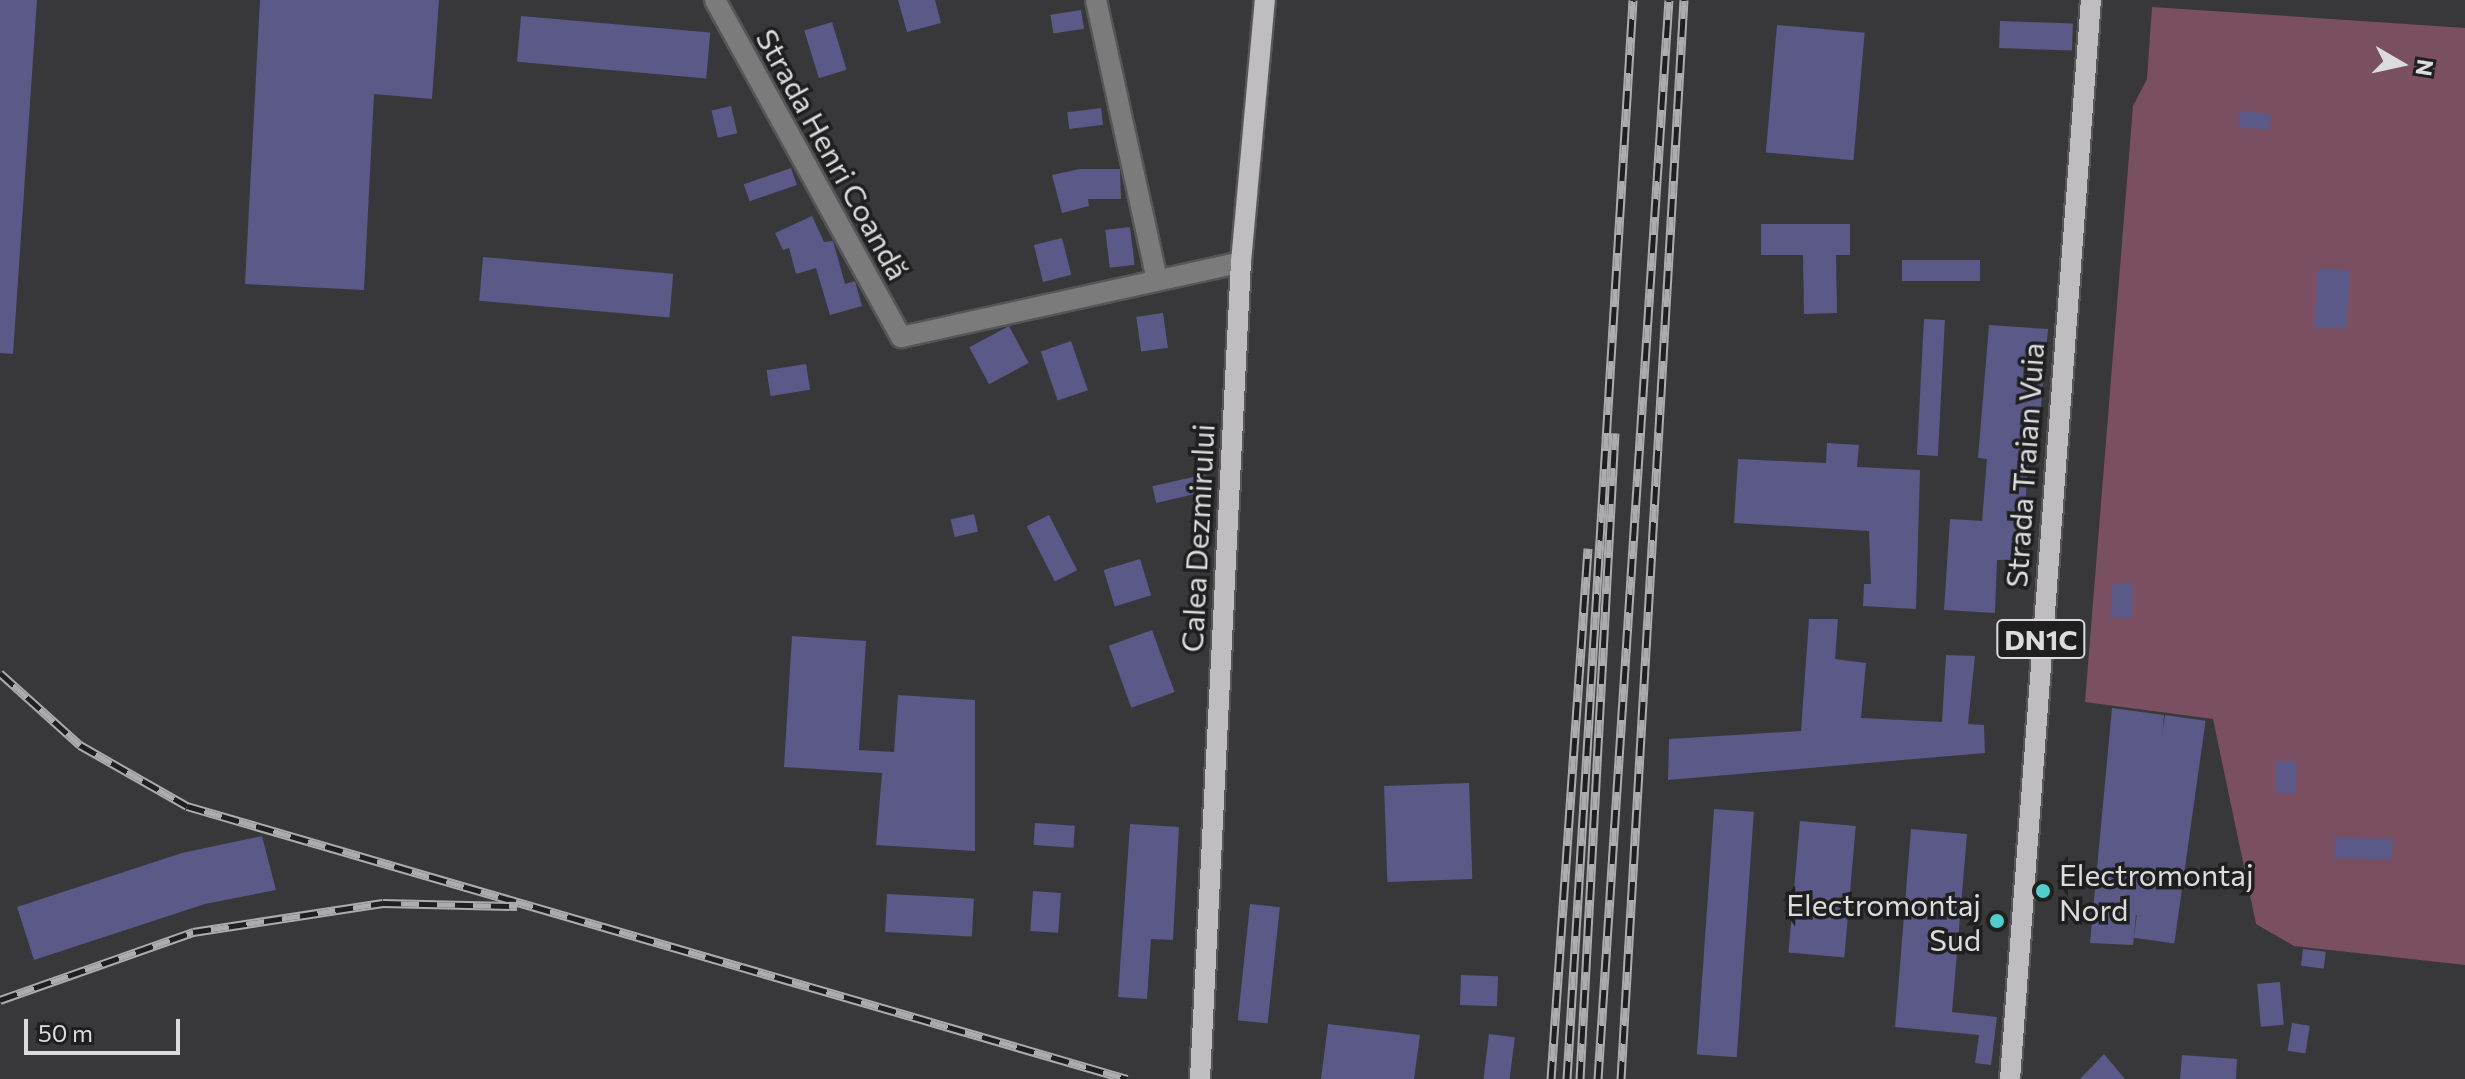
<!DOCTYPE html>
<meta charset="utf-8">
<style>
body{margin:0}
#map{position:relative;width:2465px;height:1079px;overflow:hidden;background:#38373a;font-family:Commissioner,sans-serif}
div>[style]{position:absolute}
.green>*{inset:0;background:#7b4f62}
.building>*{inset:0;background:#5a5987;transform-origin:0 0}
.roads{filter:drop-shadow(2px 0 #565557) drop-shadow(-2px 0 #565557) drop-shadow(0 2px #565557) drop-shadow(0 -2px #565557)}
.minor>*{height:20px;margin:-10px;padding:0 10px;transform-origin:10px;border-radius:10px;background:#7c7b7c}
.major>*{height:20px;margin:-10px;padding:0 10px;transform-origin:10px;border-radius:10px;background:#c0bdc0}
.rail>*{height:9px;margin-top:-4.5px;transform-origin:0;background:repeating-linear-gradient(90deg,#1f1f20 0 18px,#acabad 0 36px);box-sizing:border-box;border-block:2px solid #acabad}
.dots>*{width:22px;height:22px;translate:-50% -50%;box-sizing:border-box;border:4px solid #1f1f20;border-radius:50%}
span{translate:-50% -50%;white-space:nowrap;text-align:center;line-height:1.15;-webkit-text-stroke:7px #1f1f20;paint-order:stroke}
.shield-label span{padding:2px 6px;background:#1f1f20;border:2px solid;border-radius:6px;-webkit-text-stroke-width:0}
.shield-label{font-size:28px;color:#dcdbdd;font-weight:700}
.street-label{font-size:30px;color:#dcdbdd}
.poi-label{font-size:30px;color:#dcdbdd}
.left{translate:0 -50%;text-align:left}
.right{translate:-100% -50%;text-align:right}
.north{position:absolute;left:2361px;top:24px;width:80px;height:80px;-webkit-text-stroke:6px #1f1f20;paint-order:stroke;rotate:99deg;font-size:22px;font-weight:700;line-height:32px;text-align:center;color:#dcdbdd}
.north::after{content:'';display:block;margin:auto;width:28px;height:36px;background:#dcdbdd;clip-path:polygon(50% 0,100% 100%,50% 72%,0 100%)}
.scale{position:absolute;left:24px;top:1019px;width:156px;height:36px;box-sizing:border-box;border:4px solid #dcdbdd;border-top:0;padding-left:10px;font-size:24px;line-height:28px;white-space:nowrap;color:#dcdbdd;-webkit-text-stroke:6px #1f1f20;paint-order:stroke}
</style>
<div id="map">
<div class="green">
<div style="clip-path:polygon(2152px 7px,2465px 28px,2465px 965px,2294px 946px,2256px 924px,2213px 719px,2085px 702px,2133px 106px,2147px 79px)"></div>
</div>
<div class="building">
<div style="clip-path:polygon(0 0,37px 0,13px 354px,0 353px)"></div>
<div style="clip-path:polygon(260px 0,439px 0,432px 99px,374px 94px,364px 290px,245px 284px)"></div>
<div style="clip-path:polygon(898px 0,935px 0,941px 23px,907px 32px)"></div>
<div style="left:1081px;top:10px;width:19px;height:31px;rotate:81deg"></div>
<div style="left:521px;top:16px;width:190px;height:46px;rotate:5deg"></div>
<div style="left:2000px;top:21px;width:73px;height:27px;rotate:2deg"></div>
<div style="left:832px;top:22px;width:50px;height:29px;rotate:73deg"></div>
<div style="left:1777px;top:25px;width:88px;height:128px;rotate:5deg"></div>
<div style="left:731px;top:106px;width:28px;height:20px;rotate:77deg"></div>
<div style="left:1101px;top:108px;width:17px;height:34px;rotate:83deg"></div>
<div style="left:2240px;top:111px;width:31px;height:16px;rotate:6deg"></div>
<div style="left:791px;top:168px;width:18px;height:50px;rotate:71deg"></div>
<div style="clip-path:polygon(1080px 169px,1120px 169px,1121px 199px,1088px 199px,1089px 206px,1062px 213px,1052px 175px)"></div>
<div style="clip-path:polygon(812px 216px,824px 242px,833px 241px,845px 284px,855px 281px,862px 306px,830px 315px,816px 268px,796px 274px,789px 248px,783px 250px,775px 233px)"></div>
<div style="clip-path:polygon(1761px 224px,1850px 224px,1850px 255px,1836px 255px,1837px 313px,1804px 314px,1803px 255px,1761px 255px)"></div>
<div style="left:1130px;top:227px;width:38px;height:25px;rotate:83deg"></div>
<div style="left:1062px;top:238px;width:38px;height:29px;rotate:76deg"></div>
<div style="left:483px;top:257px;width:191px;height:44px;rotate:5deg"></div>
<div style="left:1902px;top:260px;width:78px;height:21px"></div>
<div style="left:2318px;top:268px;width:32px;height:59px;rotate:4deg"></div>
<div style="left:1163px;top:313px;width:35px;height:27px;rotate:82deg"></div>
<div style="left:1924px;top:319px;width:21px;height:136px;rotate:3deg"></div>
<div style="clip-path:polygon(1989px 325px,2048px 329px,2036px 462px,2028px 461px,2023px 542px,2012px 542px,2011px 560px,1997px 560px,1995px 613px,1944px 610px,1950px 519px,1982px 521px,1987px 459px,1978px 458px)"></div>
<div style="left:1009px;top:326px;width:42px;height:45px;rotate:62deg"></div>
<div style="left:1071px;top:341px;width:52px;height:32px;rotate:71deg"></div>
<div style="left:806px;top:364px;width:26px;height:40px;rotate:81deg"></div>
<div style="clip-path:polygon(1827px 443px,1859px 445px,1857px 467px,1920px 470px,1916px 609px,1863px 606px,1864px 584px,1871px 584px,1869px 531px,1734px 523px,1738px 459px,1826px 463px)"></div>
<div style="left:1206px;top:474px;width:17px;height:55px;rotate:77deg"></div>
<div style="left:974px;top:514px;width:18px;height:24px;rotate:77deg"></div>
<div style="left:1049px;top:515px;width:62px;height:25px;rotate:63deg"></div>
<div style="left:1140px;top:559px;width:38px;height:38px;rotate:73deg"></div>
<div style="left:2113px;top:583px;width:21px;height:34px;rotate:5deg"></div>
<div style="clip-path:polygon(1809px 619px,1838px 619px,1835px 659px,1866px 663px,1861px 718px,1942px 722px,1946px 655px,1975px 656px,1968px 724px,1984px 725px,1985px 753px,1668px 780px,1669px 739px,1801px 731px)"></div>
<div style="left:1152px;top:630px;width:66px;height:46px;rotate:70deg"></div>
<div style="clip-path:polygon(792px 636px,866px 641px,859px 750px,894px 752px,898px 695px,975px 700px,975px 851px,876px 845px,882px 773px,784px 767px)"></div>
<div style="clip-path:polygon(2112px 708px,2164px 715px,2148px 917px,2136px 915px,2133px 945px,2090px 943px)"></div>
<div style="left:2165px;top:715px;width:41px;height:225px;rotate:8deg"></div>
<div style="left:2276px;top:761px;width:20px;height:32px"></div>
<div style="left:1469px;top:783px;width:96px;height:85px;rotate:88deg"></div>
<div style="left:1714px;top:809px;width:40px;height:246px;rotate:4deg"></div>
<div style="left:1800px;top:821px;width:56px;height:132px;rotate:5deg"></div>
<div style="left:1035px;top:823px;width:40px;height:22px;rotate:4deg"></div>
<div style="clip-path:polygon(1130px 824px,1179px 827px,1173px 940px,1151px 939px,1147px 999px,1118px 997px)"></div>
<div style="clip-path:polygon(1911px 829px,1967px 834px,1952px 1012px,1997px 1017px,1991px 1065px,1975px 1063px,1979px 1035px,1895px 1027px)"></div>
<div style="clip-path:polygon(262px 836px,276px 890px,205px 904px,34px 960px,17px 907px,182px 853px)"></div>
<div style="left:2335px;top:837px;width:58px;height:21px;rotate:2deg"></div>
<div style="left:1033px;top:891px;width:28px;height:40px;rotate:4deg"></div>
<div style="left:887px;top:894px;width:87px;height:38px;rotate:3deg"></div>
<div style="left:1250px;top:904px;width:30px;height:117px;rotate:6deg"></div>
<div style="left:2303px;top:949px;width:23px;height:17px;rotate:7deg"></div>
<div style="left:1461px;top:975px;width:37px;height:30px;rotate:2deg"></div>
<div style="left:2280px;top:982px;width:43px;height:23px;rotate:85deg"></div>
<div style="left:2292px;top:1023px;width:18px;height:28px;rotate:9deg"></div>
<div style="clip-path:polygon(1328px 1024px,1420px 1035px,1414px 1079px,1321px 1079px)"></div>
<div style="left:1489px;top:1034px;width:26px;height:45px;rotate:7deg"></div>
<div style="clip-path:polygon(2104px 1054px,2125px 1079px,2080px 1079px)"></div>
<div style="clip-path:polygon(2182px 1055px,2237px 1059px,2236px 1079px,2180px 1079px)"></div>
</div>
<div class="roads">
<div class="minor">
<div style="left:715px;top:0;width:385px;rotate:61.1deg"></div>
<div style="left:901px;top:337px;width:348px;rotate:-12.4deg"></div>
<div style="left:1096px;top:0;width:287px;rotate:77.7deg"></div>
</div>
<div class="major">
<div style="left:1200px;top:1079px;width:818px;rotate:-87.13deg"></div>
<div style="left:1241px;top:262px;width:263px;rotate:-84.8deg"></div>
<div style="left:2010px;top:1079px;width:1082px;rotate:-85.71deg"></div>
</div>
</div>
<div class="rail">
<div style="left:0;top:673px;width:108px;rotate:42deg"></div>
<div style="left:80px;top:745px;width:123px;rotate:29.7deg"></div>
<div style="left:187px;top:806px;width:979px;rotate:16.19deg"></div>
<div style="left:0;top:1000px;width:205px;rotate:-19.4deg"></div>
<div style="left:193px;top:932px;width:192px;rotate:-8.7deg"></div>
<div style="left:383px;top:903px;width:134px;rotate:1.3deg"></div>
<div style="left:1551px;top:1079px;width:532px;rotate:-86.01deg"></div>
<div style="left:1567px;top:1079px;width:1081px;rotate:-86.5deg"></div>
<div style="left:1580px;top:1079px;width:647px;rotate:-86.9deg"></div>
<div style="left:1598px;top:1079px;width:1081px;rotate:-86.24deg"></div>
<div style="left:1621px;top:1079px;width:1081px;rotate:-86.66deg"></div>
</div>
<div class="dots">
<div style="left:2043px;top:891px;background:#52cdcc"></div>
<div style="left:1997px;top:921px;background:#52cdcc"></div>
</div>
<div class="shield-label">
<span style="left:2041px;top:639px">DN1C</span>
</div>
<div class="street-label">
<span style="left:833px;top:154px;rotate:61deg">Strada Henri Coandă</span>
<span style="left:2024px;top:465px;rotate:-86deg">Strada Traian Vuia</span>
<span style="left:1197px;top:538px;rotate:-87deg">Calea Dezmirului</span>
</div>
<div class="poi-label">
<span class="left" style="left:2059px;top:891px">Electromontaj<br>Nord</span>
<span class="right" style="left:1981px;top:921px">Electromontaj<br>Sud</span>
</div>
<div class="north">N</div>
<div class="scale">50 m</div>
</div>
